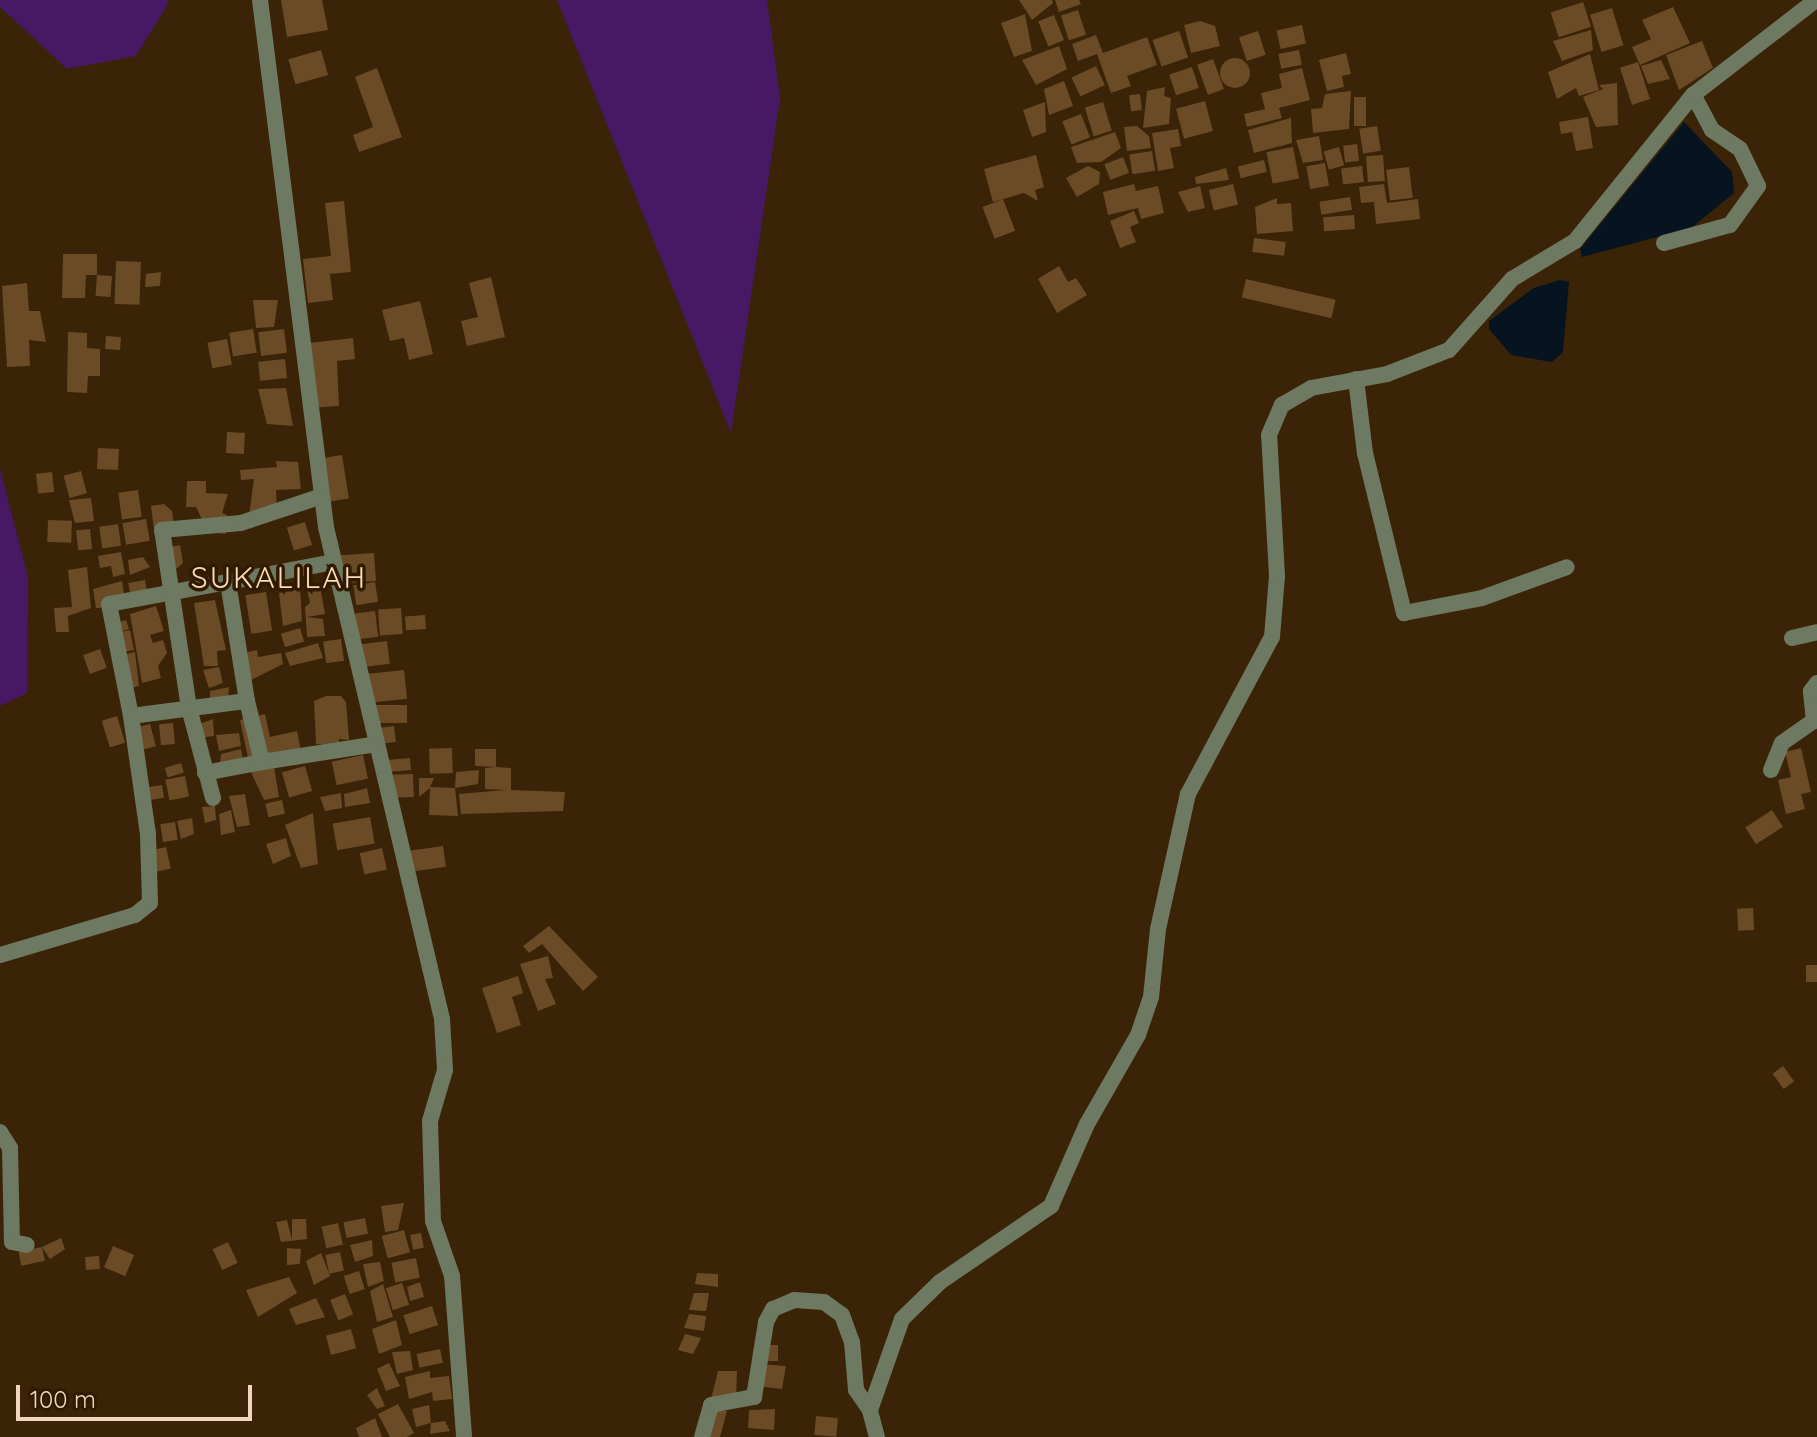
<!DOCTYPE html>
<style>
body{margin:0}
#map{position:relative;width:1817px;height:1437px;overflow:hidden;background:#3a2306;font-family:Quicksand,sans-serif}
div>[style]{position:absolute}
.green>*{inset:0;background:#471964}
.water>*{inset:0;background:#061320}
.building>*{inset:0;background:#6a4b26;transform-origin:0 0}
.round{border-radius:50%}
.street>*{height:16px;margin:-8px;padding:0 8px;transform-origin:8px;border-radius:8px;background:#6d7960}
span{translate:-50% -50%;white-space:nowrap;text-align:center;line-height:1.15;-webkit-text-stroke:7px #301a00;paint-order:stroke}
.quarter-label{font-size:30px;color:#f9daba;letter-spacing:2px}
.scale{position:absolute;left:16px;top:1385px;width:236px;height:36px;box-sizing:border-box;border:4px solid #efd6bc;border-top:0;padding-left:10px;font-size:24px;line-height:28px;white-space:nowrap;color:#efd6bc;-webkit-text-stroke:6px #301a00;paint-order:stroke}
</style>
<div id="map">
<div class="green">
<div style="clip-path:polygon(0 0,168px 0,168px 4px,136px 56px,67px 69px,0 7px)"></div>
<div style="clip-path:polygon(557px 0,767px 0,780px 99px,731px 433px)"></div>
<div style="clip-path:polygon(0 469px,28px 577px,27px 693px,0 706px)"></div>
</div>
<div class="water">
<div style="clip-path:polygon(1684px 122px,1732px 172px,1734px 193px,1691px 228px,1582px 257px,1580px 249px)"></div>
<div style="clip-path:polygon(1560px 280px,1569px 282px,1563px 352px,1552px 362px,1511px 355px,1489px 329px,1489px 321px,1534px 288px)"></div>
</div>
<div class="building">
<div style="clip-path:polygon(281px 0,322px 0,328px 30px,287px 37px)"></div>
<div style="clip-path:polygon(1019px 0,1052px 0,1053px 3px,1032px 20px)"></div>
<div style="clip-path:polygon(1055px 0,1079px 0,1081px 4px,1059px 12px)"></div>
<div style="left:1583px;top:2px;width:26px;height:34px;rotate:72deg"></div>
<div style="clip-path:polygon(1673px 7px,1690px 43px,1640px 65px,1632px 47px,1651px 39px,1642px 20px)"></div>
<div style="left:1612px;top:8px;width:39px;height:23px;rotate:73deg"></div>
<div style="left:1078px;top:10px;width:26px;height:18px;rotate:72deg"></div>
<div style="clip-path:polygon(1025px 14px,1032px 51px,1014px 57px,1001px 23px)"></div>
<div style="left:1054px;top:15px;width:27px;height:17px;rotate:68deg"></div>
<div style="clip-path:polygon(1200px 21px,1215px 26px,1220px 46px,1191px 53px,1184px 25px)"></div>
<div style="left:1302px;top:25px;width:19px;height:26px;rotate:78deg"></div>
<div style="clip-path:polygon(1591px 30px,1593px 50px,1562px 61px,1553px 41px)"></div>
<div style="left:1179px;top:31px;width:28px;height:28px;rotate:71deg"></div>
<div style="left:1258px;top:31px;width:25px;height:20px;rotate:72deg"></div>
<div style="clip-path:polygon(1096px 35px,1103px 53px,1147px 37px,1157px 65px,1127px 76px,1131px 86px,1111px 93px,1097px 54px,1078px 61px,1072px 44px)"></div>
<div style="clip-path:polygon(1702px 41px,1713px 68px,1679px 90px,1666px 55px)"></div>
<div style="clip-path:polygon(1059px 46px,1067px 69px,1036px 85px,1022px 60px)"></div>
<div style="left:321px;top:50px;width:26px;height:34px;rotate:74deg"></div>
<div style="left:1299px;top:50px;width:15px;height:21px;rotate:79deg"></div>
<div style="clip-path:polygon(1346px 53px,1351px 74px,1342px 76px,1344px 87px,1327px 91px,1319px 60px)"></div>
<div style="clip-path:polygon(1590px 54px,1599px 90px,1579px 96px,1576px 88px,1557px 99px,1548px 72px)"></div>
<div class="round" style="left:1220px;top:58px;width:30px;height:30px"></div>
<div style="left:1213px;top:59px;width:32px;height:17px;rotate:70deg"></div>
<div style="clip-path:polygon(1661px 60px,1670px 79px,1648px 84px,1641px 66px)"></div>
<div style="left:1638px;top:62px;width:39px;height:19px;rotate:72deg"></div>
<div style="left:1096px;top:66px;width:21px;height:27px;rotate:65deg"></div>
<div style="left:1192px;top:67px;width:22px;height:24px;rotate:72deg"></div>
<div style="clip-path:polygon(377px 68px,402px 137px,359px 152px,353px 135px,373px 127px,355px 77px)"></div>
<div style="clip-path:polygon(1302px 68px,1310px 100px,1279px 108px,1282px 118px,1247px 127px,1244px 114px,1265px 109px,1261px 93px,1282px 88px,1279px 74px)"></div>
<div style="clip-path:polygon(1064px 81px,1073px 106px,1049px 115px,1044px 89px)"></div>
<div style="clip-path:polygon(1617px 83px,1618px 125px,1596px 127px,1583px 97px,1603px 89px,1599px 85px)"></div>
<div style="clip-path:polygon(1165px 87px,1164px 96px,1171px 98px,1169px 124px,1143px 128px,1147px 91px)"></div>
<div style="clip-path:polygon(1351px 91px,1349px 129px,1313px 133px,1311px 109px,1322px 108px,1325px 94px)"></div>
<div style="left:1140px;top:94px;width:16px;height:11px;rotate:83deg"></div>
<div style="left:1354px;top:97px;width:12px;height:29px"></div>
<div style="left:1205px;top:101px;width:31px;height:30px;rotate:75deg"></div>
<div style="clip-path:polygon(1045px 102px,1046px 132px,1032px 137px,1023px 110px)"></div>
<div style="left:1103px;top:102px;width:30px;height:19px;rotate:73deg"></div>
<div style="left:1081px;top:114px;width:25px;height:20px;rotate:69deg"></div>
<div style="clip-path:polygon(1588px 117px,1593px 148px,1576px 151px,1572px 132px,1561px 134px,1559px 122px)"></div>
<div style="clip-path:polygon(1291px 118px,1292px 143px,1254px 153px,1248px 130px)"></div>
<div style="clip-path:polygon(1137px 126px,1149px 136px,1151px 148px,1127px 151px,1124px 127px)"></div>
<div style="left:1377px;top:126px;width:25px;height:18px;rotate:81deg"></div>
<div style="clip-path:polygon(1178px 129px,1181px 146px,1170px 148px,1174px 168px,1158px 171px,1152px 133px)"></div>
<div style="clip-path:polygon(1115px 132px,1121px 148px,1101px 162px,1077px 163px,1071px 147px)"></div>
<div style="clip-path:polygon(1319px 136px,1323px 160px,1303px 163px,1296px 140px)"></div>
<div style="left:1357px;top:144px;width:17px;height:14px;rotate:83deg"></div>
<div style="left:1293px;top:147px;width:32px;height:27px;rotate:79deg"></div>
<div style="left:1339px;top:147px;width:19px;height:16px;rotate:74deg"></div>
<div style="left:1152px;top:151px;width:20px;height:23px;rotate:81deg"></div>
<div style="clip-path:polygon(1036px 155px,1044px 187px,1035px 190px,1038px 201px,1024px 193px,993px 202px,984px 169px)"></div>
<div style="left:1383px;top:155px;width:26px;height:17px;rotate:86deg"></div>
<div style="left:1123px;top:157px;width:17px;height:20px;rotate:69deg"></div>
<div style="left:1264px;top:160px;width:12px;height:27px;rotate:76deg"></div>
<div style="left:1325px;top:163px;width:23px;height:19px;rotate:80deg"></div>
<div style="clip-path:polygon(1088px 166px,1100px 172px,1099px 184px,1077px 197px,1066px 178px)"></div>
<div style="left:1362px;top:166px;width:16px;height:21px;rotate:83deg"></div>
<div style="left:1409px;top:167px;width:31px;height:23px;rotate:83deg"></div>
<div style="clip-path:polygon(1226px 168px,1229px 180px,1196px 184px,1195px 177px)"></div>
<div style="clip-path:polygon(1134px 184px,1136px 191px,1158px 186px,1164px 213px,1141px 219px,1138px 208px,1108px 215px,1103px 192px)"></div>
<div style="left:1233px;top:184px;width:21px;height:25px;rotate:76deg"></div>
<div style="clip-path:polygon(1384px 184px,1387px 203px,1418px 199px,1420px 219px,1376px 224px,1374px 202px,1361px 203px,1359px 187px)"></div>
<div style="clip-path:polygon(1200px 186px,1205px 208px,1188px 212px,1178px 192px)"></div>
<div style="left:1350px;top:197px;width:13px;height:31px;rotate:81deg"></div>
<div style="clip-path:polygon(1277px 198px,1277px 204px,1291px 203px,1293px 231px,1257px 234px,1255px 207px)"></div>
<div style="left:1003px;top:199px;width:34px;height:22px;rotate:69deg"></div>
<div style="clip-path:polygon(344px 201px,351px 272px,330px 274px,333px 300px,308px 303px,303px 259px,331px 256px,325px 203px)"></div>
<div style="clip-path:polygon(1134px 211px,1139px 223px,1130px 227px,1136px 242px,1120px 248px,1110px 221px)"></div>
<div style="left:1354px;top:215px;width:14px;height:31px;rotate:86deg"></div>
<div style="left:1254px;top:238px;width:32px;height:14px;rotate:7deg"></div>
<div style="clip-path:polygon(63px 254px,97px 254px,97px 275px,86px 275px,85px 298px,62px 298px)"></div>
<div style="left:116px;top:261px;width:25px;height:43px;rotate:2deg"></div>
<div style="clip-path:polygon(1059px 266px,1068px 282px,1076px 278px,1087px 295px,1057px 313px,1038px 279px)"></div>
<div style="clip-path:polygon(161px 272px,160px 286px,145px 287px,146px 274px)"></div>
<div style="left:97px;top:275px;width:15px;height:21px;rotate:4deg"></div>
<div style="clip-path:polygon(491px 277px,505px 337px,467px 346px,461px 321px,478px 317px,469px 283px)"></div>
<div style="left:1246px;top:279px;width:92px;height:19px;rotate:13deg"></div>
<div style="clip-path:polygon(27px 283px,29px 311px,40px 311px,46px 342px,29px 340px,30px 366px,7px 367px,2px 286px)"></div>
<div style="clip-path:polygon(253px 300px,278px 300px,274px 327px,256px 328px)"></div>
<div style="clip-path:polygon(420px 301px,433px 354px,409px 360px,404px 338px,390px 341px,382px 310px)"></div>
<div style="left:253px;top:329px;width:24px;height:24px;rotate:81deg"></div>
<div style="left:284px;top:329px;width:24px;height:26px;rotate:83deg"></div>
<div style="clip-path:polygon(68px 332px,87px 333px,87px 348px,100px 349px,100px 376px,88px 376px,87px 393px,67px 392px)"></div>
<div style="left:106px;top:336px;width:15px;height:13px;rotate:4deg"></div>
<div style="clip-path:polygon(353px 338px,355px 359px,337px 361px,339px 406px,308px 408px,300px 344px)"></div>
<div style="left:227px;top:339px;width:26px;height:20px;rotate:79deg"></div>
<div style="left:285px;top:359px;width:19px;height:27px;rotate:84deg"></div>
<div style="clip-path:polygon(286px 388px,293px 426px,267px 424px,258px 389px)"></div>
<div style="left:227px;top:432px;width:18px;height:21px;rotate:3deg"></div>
<div style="left:98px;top:448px;width:21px;height:21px;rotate:3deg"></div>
<div style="left:342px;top:455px;width:44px;height:32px;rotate:81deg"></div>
<div style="clip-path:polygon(276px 461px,298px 462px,301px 489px,276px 490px,277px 512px,248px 523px,254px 479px,241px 480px,240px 470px,277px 467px)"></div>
<div style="left:81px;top:471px;width:23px;height:18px;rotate:75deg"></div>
<div style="left:52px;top:472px;width:20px;height:16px;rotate:84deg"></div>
<div style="clip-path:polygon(187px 481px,206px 481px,206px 493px,228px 494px,222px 513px,227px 515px,226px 534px,208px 532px,196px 507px,186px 507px)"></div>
<div style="left:138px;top:490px;width:27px;height:20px;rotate:82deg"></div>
<div style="clip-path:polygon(91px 498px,94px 521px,75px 523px,69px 500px)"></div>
<div style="clip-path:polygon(164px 504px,172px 511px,175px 535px,155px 537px,151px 506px)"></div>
<div style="left:146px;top:519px;width:22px;height:24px;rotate:80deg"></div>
<div style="left:48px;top:520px;width:24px;height:22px;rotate:2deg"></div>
<div style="left:305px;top:522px;width:24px;height:19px;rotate:73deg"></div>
<div style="left:118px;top:524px;width:22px;height:19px;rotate:82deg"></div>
<div style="left:90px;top:529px;width:20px;height:14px;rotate:84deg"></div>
<div style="clip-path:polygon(180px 545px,183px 563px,176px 569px,160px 549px)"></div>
<div style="clip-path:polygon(121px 552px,125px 574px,113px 577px,111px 566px,100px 568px,98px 556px)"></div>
<div style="left:374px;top:553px;width:28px;height:37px;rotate:86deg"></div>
<div style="clip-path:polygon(143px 557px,150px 567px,130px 575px,128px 560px)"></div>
<div style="clip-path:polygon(87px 567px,91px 608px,68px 616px,69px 632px,56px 632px,54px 608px,72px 607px,68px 570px)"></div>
<div style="left:145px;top:580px;width:22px;height:17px;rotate:80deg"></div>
<div style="clip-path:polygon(122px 581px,126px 606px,96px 608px,93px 589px)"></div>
<div style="left:375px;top:582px;width:20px;height:22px;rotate:81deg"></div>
<div style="clip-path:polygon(320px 586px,325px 614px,307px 617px,323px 619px,325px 636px,307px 637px,305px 607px,310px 603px,307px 589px)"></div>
<div style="clip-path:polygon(300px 588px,302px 621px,283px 626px,279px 593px)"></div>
<div style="left:266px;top:592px;width:39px;height:21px;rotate:81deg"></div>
<div style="clip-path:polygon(215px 600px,226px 650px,217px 651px,218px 666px,204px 666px,194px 603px)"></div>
<div style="clip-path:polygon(156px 606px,164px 631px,150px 635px,153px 643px,163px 640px,167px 653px,158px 666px,161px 678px,142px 683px,130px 614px)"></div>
<div style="left:401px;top:608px;width:26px;height:23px;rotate:86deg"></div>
<div style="left:375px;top:611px;width:26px;height:23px;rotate:83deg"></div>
<div style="left:425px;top:615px;width:14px;height:20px;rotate:86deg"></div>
<div style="clip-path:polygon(126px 620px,129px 629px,117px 633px,130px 630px,134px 650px,117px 653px,114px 624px)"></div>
<div style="left:300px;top:628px;width:14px;height:20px;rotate:73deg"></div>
<div style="left:341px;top:639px;width:22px;height:18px;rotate:82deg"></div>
<div style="left:387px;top:641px;width:23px;height:29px;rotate:83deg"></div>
<div style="clip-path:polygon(318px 643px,323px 658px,290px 666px,285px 653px)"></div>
<div style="left:100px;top:649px;width:20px;height:18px;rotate:70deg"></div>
<div style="clip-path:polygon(257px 650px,258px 657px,281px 653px,283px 664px,251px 680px,243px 653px)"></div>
<div style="clip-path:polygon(135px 652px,139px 686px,126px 689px,118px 656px)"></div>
<div style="clip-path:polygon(219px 667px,223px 683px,209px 688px,203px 670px)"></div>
<div style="left:404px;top:670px;width:29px;height:38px;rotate:84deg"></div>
<div style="clip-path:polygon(229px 687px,228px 698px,210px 702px,210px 691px)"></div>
<div style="clip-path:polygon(326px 696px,341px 696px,346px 702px,349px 740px,339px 739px,339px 745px,316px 744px,314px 701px)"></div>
<div style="left:376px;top:705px;width:31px;height:18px"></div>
<div style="clip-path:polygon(265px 714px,270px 737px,297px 731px,303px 761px,274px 767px,279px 797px,264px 800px,251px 772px,240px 720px)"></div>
<div style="left:117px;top:716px;width:28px;height:16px;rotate:73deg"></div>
<div style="clip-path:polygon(213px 719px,214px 736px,199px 738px,197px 725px)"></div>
<div style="left:173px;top:723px;width:21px;height:14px;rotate:85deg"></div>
<div style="left:150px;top:724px;width:23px;height:14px;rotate:75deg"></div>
<div style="left:394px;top:726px;width:16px;height:14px;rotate:83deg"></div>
<div style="clip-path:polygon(239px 733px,241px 746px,219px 751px,216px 735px)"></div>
<div style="left:452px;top:748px;width:25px;height:23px;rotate:88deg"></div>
<div style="clip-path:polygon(1801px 748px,1811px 792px,1801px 794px,1805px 809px,1786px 814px,1778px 780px,1791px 777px,1785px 752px)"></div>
<div style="clip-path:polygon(241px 749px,243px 761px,220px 764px,221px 754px)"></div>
<div style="clip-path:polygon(475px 749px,496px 749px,496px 767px,511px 768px,511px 790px,565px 792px,563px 811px,461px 814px,459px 794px,505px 790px,485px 789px,485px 768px,496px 767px,475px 766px)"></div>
<div style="left:363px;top:755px;width:24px;height:32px;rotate:78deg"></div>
<div style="left:410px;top:758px;width:12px;height:24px;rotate:85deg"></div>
<div style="left:181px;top:763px;width:10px;height:17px;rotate:73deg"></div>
<div style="left:305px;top:766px;width:26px;height:24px;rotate:74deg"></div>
<div style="clip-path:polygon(479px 770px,478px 784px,455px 788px,456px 772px)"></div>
<div style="left:413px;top:774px;width:23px;height:23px;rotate:88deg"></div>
<div style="left:185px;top:776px;width:21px;height:20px;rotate:79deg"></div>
<div style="clip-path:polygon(419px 778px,434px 778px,430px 787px,455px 788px,458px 816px,429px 815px,430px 788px,419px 797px)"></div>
<div style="left:162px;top:785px;width:13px;height:15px;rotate:81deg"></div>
<div style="clip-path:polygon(367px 788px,370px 803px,345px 807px,344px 794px)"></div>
<div style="clip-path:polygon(341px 793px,342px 808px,325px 811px,320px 797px)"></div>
<div style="clip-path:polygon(245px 794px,250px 825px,237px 827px,229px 796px)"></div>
<div style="left:282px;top:800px;width:14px;height:17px;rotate:78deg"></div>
<div style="clip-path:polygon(215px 806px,216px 820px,205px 823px,202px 807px)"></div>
<div style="clip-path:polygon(231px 810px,235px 832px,221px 835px,219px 814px)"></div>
<div style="left:1772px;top:810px;width:20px;height:32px;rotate:57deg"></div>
<div style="clip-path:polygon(313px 813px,318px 864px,301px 868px,285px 825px)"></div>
<div style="left:370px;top:817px;width:27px;height:38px;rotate:80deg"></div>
<div style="clip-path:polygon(192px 818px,194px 834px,181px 839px,177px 821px)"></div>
<div style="left:175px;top:822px;width:18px;height:15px;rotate:81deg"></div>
<div style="clip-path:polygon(286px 838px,291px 856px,273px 864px,266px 844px)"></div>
<div style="left:443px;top:846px;width:21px;height:37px;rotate:82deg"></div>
<div style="left:166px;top:847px;width:22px;height:16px;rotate:77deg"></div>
<div style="left:382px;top:848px;width:22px;height:23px;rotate:77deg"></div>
<div style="left:1753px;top:908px;width:22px;height:16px;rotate:87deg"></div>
<div style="clip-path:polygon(549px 926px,598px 977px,583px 991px,542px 944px,529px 953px,523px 946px)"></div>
<div style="clip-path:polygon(548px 956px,553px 978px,545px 979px,556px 1004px,538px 1011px,520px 964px)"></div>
<div style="left:1817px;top:965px;width:17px;height:11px;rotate:90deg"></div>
<div style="clip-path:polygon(518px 976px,523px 993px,512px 997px,521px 1025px,497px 1033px,482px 988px)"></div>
<div style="left:1783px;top:1066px;width:19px;height:13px;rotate:54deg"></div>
<div style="clip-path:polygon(404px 1203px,398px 1230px,385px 1232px,381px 1206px)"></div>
<div style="left:365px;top:1218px;width:16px;height:22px;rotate:79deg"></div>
<div style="clip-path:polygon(292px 1219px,306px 1219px,307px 1239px,281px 1242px,276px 1222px,287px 1220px,292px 1240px)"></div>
<div style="left:338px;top:1223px;width:22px;height:17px;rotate:77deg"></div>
<div style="left:404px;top:1230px;width:23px;height:23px;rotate:75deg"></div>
<div style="left:421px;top:1233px;width:15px;height:11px;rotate:79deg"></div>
<div style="clip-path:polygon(61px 1238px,65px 1249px,50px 1259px,42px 1247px)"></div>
<div style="clip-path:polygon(372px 1240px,373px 1256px,355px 1262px,350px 1245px)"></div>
<div style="left:228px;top:1242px;width:23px;height:17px;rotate:65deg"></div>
<div style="left:113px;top:1246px;width:23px;height:23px;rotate:23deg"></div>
<div style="left:42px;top:1247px;width:14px;height:24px;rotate:78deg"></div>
<div style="clip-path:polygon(287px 1248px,301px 1249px,300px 1264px,287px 1265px)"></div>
<div style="left:340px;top:1252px;width:19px;height:15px;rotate:78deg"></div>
<div style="clip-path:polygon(321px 1253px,330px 1276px,314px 1285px,306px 1261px)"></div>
<div style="left:99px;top:1256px;width:13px;height:14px;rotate:86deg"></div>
<div style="left:416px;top:1258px;width:20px;height:25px;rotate:79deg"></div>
<div style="clip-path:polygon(380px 1262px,384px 1281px,368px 1287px,363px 1264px)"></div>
<div style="left:359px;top:1271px;width:19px;height:16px;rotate:72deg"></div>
<div style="clip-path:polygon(697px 1273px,718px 1274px,718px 1287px,695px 1284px)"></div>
<div style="clip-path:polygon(289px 1277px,297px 1293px,258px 1317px,246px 1290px)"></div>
<div style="clip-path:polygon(420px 1282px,424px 1297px,410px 1301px,407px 1287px)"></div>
<div style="left:402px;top:1283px;width:23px;height:17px;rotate:72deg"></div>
<div style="clip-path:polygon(383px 1284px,393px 1317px,377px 1322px,370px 1291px)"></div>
<div style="clip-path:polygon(694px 1293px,709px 1293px,706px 1311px,689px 1310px)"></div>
<div style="left:345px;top:1294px;width:22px;height:16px;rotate:68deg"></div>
<div style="clip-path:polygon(316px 1298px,325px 1317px,296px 1325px,289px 1309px)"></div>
<div style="left:432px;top:1306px;width:20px;height:30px;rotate:72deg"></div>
<div style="clip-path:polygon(689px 1314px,706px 1316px,704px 1331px,684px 1328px)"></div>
<div style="clip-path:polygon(396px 1320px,402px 1345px,379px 1354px,372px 1329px)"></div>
<div style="left:351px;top:1329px;width:20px;height:26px;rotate:75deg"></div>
<div style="clip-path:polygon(685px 1334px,701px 1338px,693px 1354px,678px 1350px)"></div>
<div style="left:778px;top:1345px;width:16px;height:16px;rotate:90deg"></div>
<div style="left:440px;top:1349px;width:14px;height:24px;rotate:78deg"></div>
<div style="clip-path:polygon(410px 1351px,413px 1370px,397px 1374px,392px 1352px)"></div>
<div style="clip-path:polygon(389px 1363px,400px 1386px,386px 1391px,377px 1369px)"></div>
<div style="clip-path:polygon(760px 1364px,786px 1366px,782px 1389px,756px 1386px)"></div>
<div style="clip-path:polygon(430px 1371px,430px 1378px,449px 1376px,452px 1399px,433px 1401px,432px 1392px,409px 1399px,405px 1377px)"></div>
<div style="clip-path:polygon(718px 1371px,737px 1371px,736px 1403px,710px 1403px)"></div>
<div style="clip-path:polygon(377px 1388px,385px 1406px,377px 1409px,367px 1395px)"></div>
<div style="clip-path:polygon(398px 1404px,414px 1433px,407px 1437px,390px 1437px,378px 1414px)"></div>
<div style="clip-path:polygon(429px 1405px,431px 1423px,445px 1421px,450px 1431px,430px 1434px,431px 1423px,416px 1427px,412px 1409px)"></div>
<div style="clip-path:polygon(775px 1409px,774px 1430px,748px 1428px,749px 1410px)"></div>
<div style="clip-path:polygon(711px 1410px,727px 1411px,720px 1437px,701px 1437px)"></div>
<div style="left:816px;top:1416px;width:22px;height:19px;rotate:5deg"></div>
<div style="clip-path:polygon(375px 1418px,382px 1437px,359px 1437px,356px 1428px)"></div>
</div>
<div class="street">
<div style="left:260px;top:0;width:531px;rotate:82.86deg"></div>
<div style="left:326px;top:527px;width:505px;rotate:76.73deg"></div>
<div style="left:442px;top:1019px;width:51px;rotate:86.6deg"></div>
<div style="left:445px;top:1070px;width:53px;rotate:106.4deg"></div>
<div style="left:430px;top:1121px;width:100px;rotate:88.3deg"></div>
<div style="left:433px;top:1221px;width:58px;rotate:70.9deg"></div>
<div style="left:452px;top:1276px;width:161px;rotate:85.7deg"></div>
<div style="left:1664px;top:243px;width:68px;rotate:-15.3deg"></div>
<div style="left:1730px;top:225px;width:48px;rotate:-54.3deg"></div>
<div style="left:1758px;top:186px;width:41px;rotate:-115.9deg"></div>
<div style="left:1740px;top:149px;width:34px;rotate:-146deg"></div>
<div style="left:1712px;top:130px;width:40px;rotate:-118deg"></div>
<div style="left:1356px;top:379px;width:75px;rotate:83.1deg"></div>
<div style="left:1365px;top:453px;width:165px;rotate:76.3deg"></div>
<div style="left:1404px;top:613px;width:79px;rotate:-10.9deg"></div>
<div style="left:1482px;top:598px;width:90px;rotate:-20deg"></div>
<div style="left:1792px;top:638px;width:26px;rotate:-13deg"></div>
<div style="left:131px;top:716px;width:114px;rotate:-101.1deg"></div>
<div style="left:109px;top:604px;width:121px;rotate:-10.5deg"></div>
<div style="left:262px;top:762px;width:116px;rotate:-8.9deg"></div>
<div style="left:1771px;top:770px;width:29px;rotate:-68deg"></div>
<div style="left:1782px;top:743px;width:39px;rotate:-35deg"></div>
<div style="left:1814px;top:721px;width:30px;rotate:-96deg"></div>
<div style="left:1811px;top:691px;width:10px;rotate:-53deg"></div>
<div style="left:205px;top:773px;width:58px;rotate:-10.9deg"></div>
<div style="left:262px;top:762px;width:63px;rotate:-103.8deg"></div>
<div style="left:213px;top:798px;width:93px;rotate:-104.9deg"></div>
<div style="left:189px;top:708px;width:180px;rotate:-98.6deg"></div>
<div style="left:162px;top:530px;width:79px;rotate:-5.1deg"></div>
<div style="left:241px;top:523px;width:85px;rotate:-18.4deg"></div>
<div style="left:0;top:955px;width:141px;rotate:-16.5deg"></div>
<div style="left:135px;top:915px;width:19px;rotate:-39deg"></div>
<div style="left:150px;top:903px;width:69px;rotate:-91.7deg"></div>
<div style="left:148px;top:834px;width:119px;rotate:-98.2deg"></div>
<div style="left:131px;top:716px;width:117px;rotate:-7.4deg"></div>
<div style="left:247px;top:701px;width:121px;rotate:-99.1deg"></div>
<div style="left:228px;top:582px;width:108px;rotate:-10.7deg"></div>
<div style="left:0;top:1132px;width:19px;rotate:58deg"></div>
<div style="left:10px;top:1148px;width:94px;rotate:88.8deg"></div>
<div style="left:12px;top:1242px;width:15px;rotate:11deg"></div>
<div style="left:702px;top:1437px;width:33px;rotate:-74deg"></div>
<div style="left:711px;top:1405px;width:44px;rotate:-10.5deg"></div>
<div style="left:754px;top:1397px;width:76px;rotate:-80.9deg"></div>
<div style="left:766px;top:1322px;width:15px;rotate:-62deg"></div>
<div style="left:773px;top:1309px;width:23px;rotate:-23deg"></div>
<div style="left:794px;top:1300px;width:30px;rotate:4deg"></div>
<div style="left:824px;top:1302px;width:22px;rotate:36deg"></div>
<div style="left:842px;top:1315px;width:29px;rotate:70deg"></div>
<div style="left:852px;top:1342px;width:48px;rotate:85.2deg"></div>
<div style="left:856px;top:1390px;width:24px;rotate:55deg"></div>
<div style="left:877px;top:1437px;width:28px;rotate:-105deg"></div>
<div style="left:870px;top:1410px;width:96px;rotate:-70.6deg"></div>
<div style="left:902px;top:1319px;width:53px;rotate:-44.2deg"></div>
<div style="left:940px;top:1282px;width:135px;rotate:-34.4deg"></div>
<div style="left:1051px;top:1206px;width:90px;rotate:-66.3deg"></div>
<div style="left:1087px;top:1124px;width:103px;rotate:-60.2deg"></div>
<div style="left:1138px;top:1035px;width:40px;rotate:-71.1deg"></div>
<div style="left:1151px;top:997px;width:68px;rotate:-84.1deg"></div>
<div style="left:1158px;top:929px;width:138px;rotate:-77.5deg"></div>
<div style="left:1188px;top:794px;width:178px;rotate:-61.9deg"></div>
<div style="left:1272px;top:637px;width:61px;rotate:-85.3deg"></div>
<div style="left:1277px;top:576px;width:141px;rotate:-93.2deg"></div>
<div style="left:1269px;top:435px;width:33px;rotate:-67deg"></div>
<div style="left:1282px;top:405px;width:34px;rotate:-30deg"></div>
<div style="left:1311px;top:388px;width:77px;rotate:-10.4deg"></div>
<div style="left:1387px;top:374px;width:66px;rotate:-21.2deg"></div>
<div style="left:1449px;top:350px;width:95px;rotate:-48.4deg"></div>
<div style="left:1512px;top:279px;width:74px;rotate:-31.1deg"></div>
<div style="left:1575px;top:241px;width:188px;rotate:-51.1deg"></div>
<div style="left:1693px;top:95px;width:155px;rotate:-37.7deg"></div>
</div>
<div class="quarter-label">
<span style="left:279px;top:577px">SUKALILAH</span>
</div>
<div class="scale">100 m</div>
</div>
